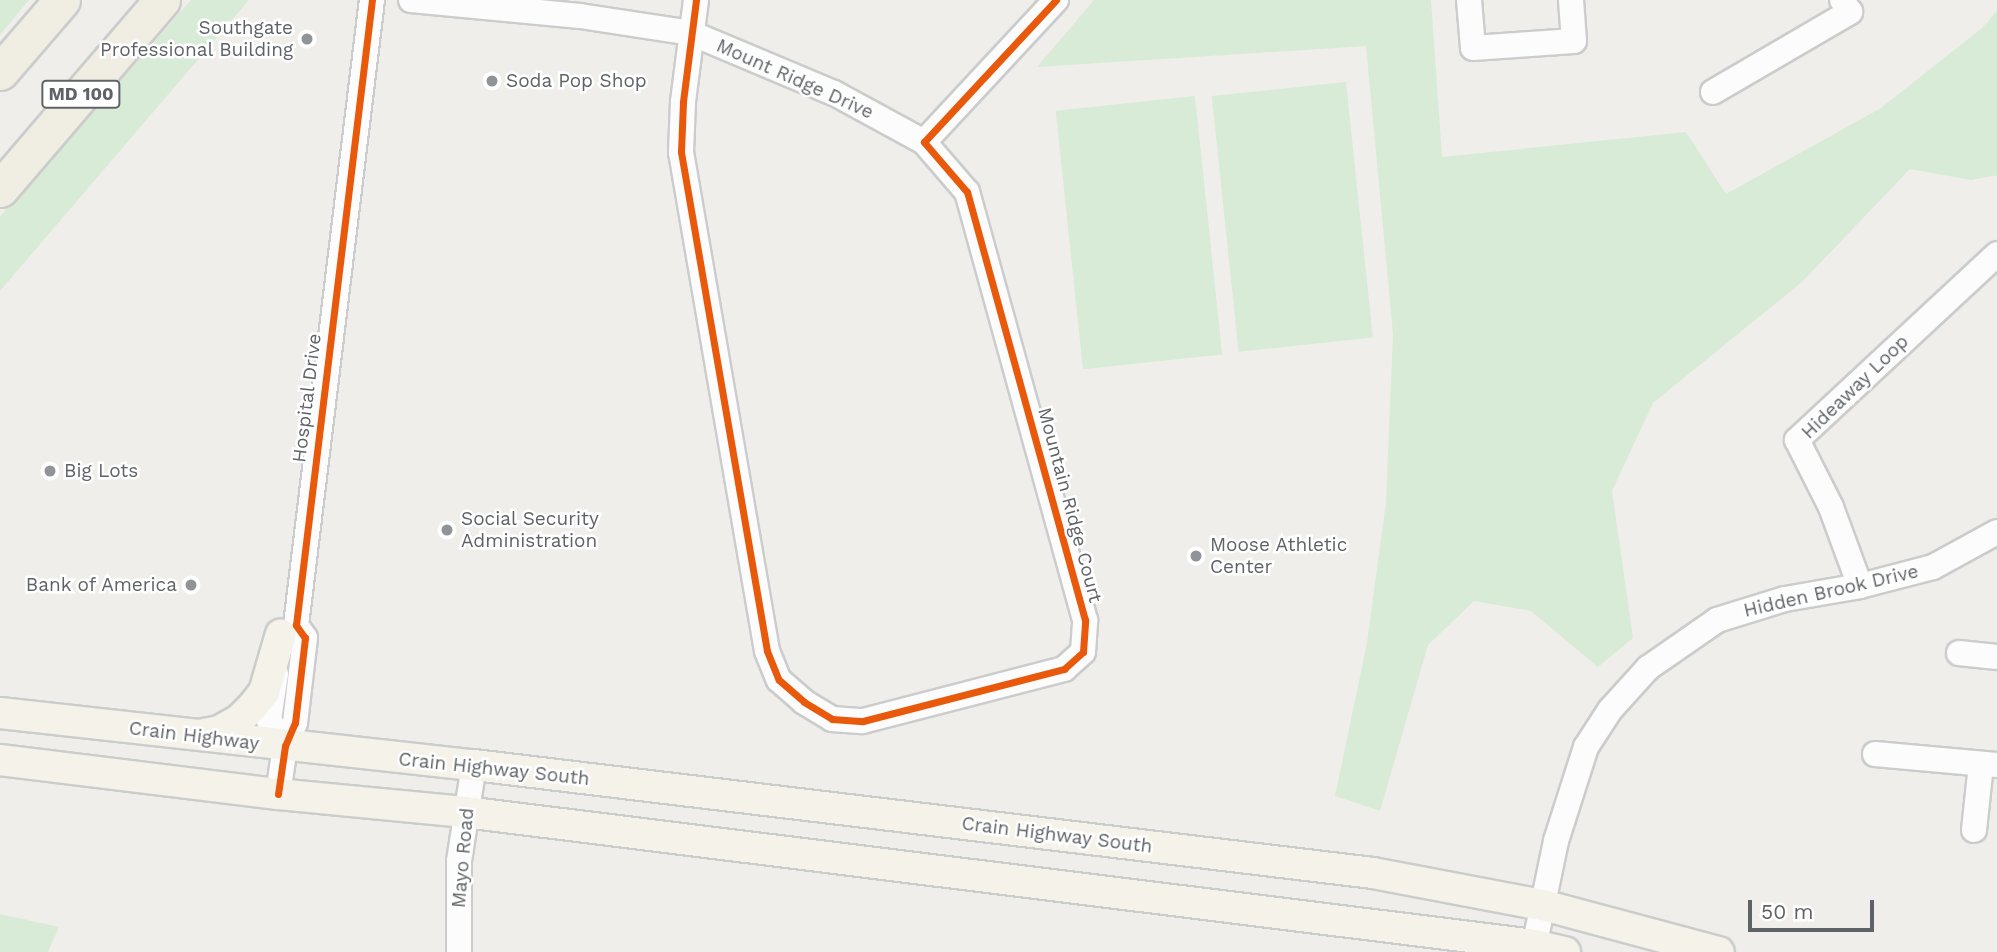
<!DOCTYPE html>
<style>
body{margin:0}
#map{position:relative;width:1997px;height:952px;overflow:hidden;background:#efeeea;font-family:"Work Sans",sans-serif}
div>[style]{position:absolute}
.green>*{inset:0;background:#d8ebd6;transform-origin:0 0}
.roads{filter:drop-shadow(2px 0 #cbcccc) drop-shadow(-2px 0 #cbcccc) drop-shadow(0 2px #cbcccc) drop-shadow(0 -2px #cbcccc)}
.minor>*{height:24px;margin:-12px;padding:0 12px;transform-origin:12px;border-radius:12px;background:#fdfcfc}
.major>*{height:30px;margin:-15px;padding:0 15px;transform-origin:15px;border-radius:15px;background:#f4f2e9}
.highway>*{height:35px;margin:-17.5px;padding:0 17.5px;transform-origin:17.5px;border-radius:17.5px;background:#f0ede3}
.cycleway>*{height:7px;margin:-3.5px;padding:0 3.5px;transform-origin:3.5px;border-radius:3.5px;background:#e8590c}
.dots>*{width:19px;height:19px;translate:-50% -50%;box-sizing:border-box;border:4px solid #fff;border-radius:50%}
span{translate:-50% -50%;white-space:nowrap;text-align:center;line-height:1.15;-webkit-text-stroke:5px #fff;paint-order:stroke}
.shield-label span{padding:2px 5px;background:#fff;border:2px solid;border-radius:5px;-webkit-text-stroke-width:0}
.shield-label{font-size:18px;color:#5f6368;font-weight:700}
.poi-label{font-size:19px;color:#5f6368}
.right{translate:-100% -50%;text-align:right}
.left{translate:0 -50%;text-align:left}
.street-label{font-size:19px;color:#5f6368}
.scale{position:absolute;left:1748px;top:900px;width:126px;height:32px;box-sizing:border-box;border:4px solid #5f6368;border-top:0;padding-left:9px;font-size:21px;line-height:24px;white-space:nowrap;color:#5f6368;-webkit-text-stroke:5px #fff;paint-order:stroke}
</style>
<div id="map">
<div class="green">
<div style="clip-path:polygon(0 0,29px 0,0 35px)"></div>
<div style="clip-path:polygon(191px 0,249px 0,0 291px,0 216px)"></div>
<div style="clip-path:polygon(1094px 0,1431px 0,1442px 157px,1686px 132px,1726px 194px,1881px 108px,1982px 28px,1997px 11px,1997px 175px,1971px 180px,1910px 169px,1802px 282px,1653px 403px,1612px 491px,1633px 638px,1598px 667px,1531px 611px,1474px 601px,1428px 645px,1380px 811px,1335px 796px,1367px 643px,1386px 502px,1393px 334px,1366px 46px,1037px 67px)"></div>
<div style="left:1346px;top:82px;width:257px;height:135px;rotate:84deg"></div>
<div style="left:1195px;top:96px;width:260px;height:140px;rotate:84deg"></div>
<div style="clip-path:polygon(0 914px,59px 927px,48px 952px,0 952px)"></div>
</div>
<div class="roads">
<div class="minor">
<div style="left:411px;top:0;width:170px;rotate:5.4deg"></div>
<div style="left:580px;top:16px;width:112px;rotate:8.7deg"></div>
<div style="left:691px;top:33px;width:155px;rotate:22.8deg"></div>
<div style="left:834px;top:93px;width:102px;rotate:28.6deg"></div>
<div style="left:696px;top:0;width:103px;rotate:97.3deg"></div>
<div style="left:683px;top:102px;width:50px;rotate:92.3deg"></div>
<div style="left:681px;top:152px;width:506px;rotate:80.22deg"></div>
<div style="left:767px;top:651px;width:31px;rotate:68deg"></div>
<div style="left:779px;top:680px;width:33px;rotate:41deg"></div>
<div style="left:804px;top:702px;width:33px;rotate:31deg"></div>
<div style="left:832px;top:719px;width:31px;rotate:4deg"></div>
<div style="left:863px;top:721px;width:208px;rotate:-14.5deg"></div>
<div style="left:1064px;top:669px;width:25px;rotate:-42deg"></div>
<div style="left:1083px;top:652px;width:32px;rotate:-86deg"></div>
<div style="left:1085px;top:620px;width:444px;rotate:-105.4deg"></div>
<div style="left:967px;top:192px;width:66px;rotate:-130.7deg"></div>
<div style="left:924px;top:142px;width:194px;rotate:-47.1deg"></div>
<div style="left:1469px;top:0;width:48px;rotate:85.2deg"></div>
<div style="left:1473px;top:48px;width:101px;rotate:-4deg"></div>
<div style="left:1574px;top:41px;width:41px;rotate:-94.2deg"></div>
<div style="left:1713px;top:92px;width:159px;rotate:-30.3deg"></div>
<div style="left:1850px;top:12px;width:14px;rotate:-124deg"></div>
<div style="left:1860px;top:586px;width:84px;rotate:-110.2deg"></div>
<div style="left:1831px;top:507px;width:75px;rotate:-116.9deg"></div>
<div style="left:1797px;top:440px;width:273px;rotate:-42.9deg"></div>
<div style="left:1959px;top:653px;width:38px;rotate:6deg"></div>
<div style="left:276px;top:674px;width:47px;rotate:98.7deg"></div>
<div style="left:269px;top:720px;width:31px;rotate:58deg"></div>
<div style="left:1875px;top:754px;width:122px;rotate:5.2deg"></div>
<div style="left:278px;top:794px;width:49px;rotate:-81.7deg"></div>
<div style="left:285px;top:746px;width:25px;rotate:-67deg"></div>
<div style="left:295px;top:723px;width:86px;rotate:-83.3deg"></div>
<div style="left:305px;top:638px;width:16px;rotate:-125deg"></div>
<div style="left:296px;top:625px;width:630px;rotate:-83.07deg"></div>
<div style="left:1974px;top:830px;width:66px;rotate:-83.9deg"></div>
<div style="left:459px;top:952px;width:91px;rotate:-90deg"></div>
<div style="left:459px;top:861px;width:97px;rotate:-81.1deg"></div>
<div style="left:1533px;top:952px;width:113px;rotate:-78.3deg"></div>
<div style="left:1556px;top:841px;width:99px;rotate:-72.3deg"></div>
<div style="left:1586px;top:747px;width:44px;rotate:-57deg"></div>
<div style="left:1610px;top:710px;width:57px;rotate:-47.9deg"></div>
<div style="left:1648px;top:668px;width:84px;rotate:-34.8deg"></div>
<div style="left:1717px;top:620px;width:71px;rotate:-17.2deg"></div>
<div style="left:1785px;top:599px;width:76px;rotate:-9.8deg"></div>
<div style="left:1860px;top:586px;width:75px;rotate:-14.6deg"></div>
<div style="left:1933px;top:567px;width:73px;rotate:-28.7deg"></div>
</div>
<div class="major">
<div style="left:0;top:713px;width:477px;rotate:6.3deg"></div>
<div style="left:474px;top:765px;width:905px;rotate:6.85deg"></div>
<div style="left:1373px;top:873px;width:173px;rotate:10.7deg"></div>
<div style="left:1543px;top:905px;width:182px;rotate:15deg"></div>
<div style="left:204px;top:734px;width:15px;rotate:-11deg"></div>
<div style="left:219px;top:731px;width:23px;rotate:-29deg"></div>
<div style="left:239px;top:720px;width:20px;rotate:-45deg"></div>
<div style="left:253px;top:706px;width:18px;rotate:-52deg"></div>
<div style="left:264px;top:692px;width:60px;rotate:-73.7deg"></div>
<div style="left:0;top:760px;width:280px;rotate:7deg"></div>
<div style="left:278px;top:794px;width:188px;rotate:5.5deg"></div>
<div style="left:465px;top:812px;width:1077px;rotate:7.09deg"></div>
<div style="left:1534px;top:945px;width:32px;rotate:13deg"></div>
</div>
<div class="highway">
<div style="left:0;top:72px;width:95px;rotate:-49.3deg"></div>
<div style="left:0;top:189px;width:249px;rotate:-49.4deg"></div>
</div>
</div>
<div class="cycleway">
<div style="left:696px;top:0;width:103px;rotate:97.3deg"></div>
<div style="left:683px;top:102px;width:50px;rotate:92.3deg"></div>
<div style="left:681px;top:152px;width:506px;rotate:80.22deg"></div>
<div style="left:767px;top:651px;width:31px;rotate:68deg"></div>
<div style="left:779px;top:680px;width:33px;rotate:41deg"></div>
<div style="left:804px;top:702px;width:33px;rotate:31deg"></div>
<div style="left:832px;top:719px;width:31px;rotate:4deg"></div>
<div style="left:863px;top:721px;width:208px;rotate:-14.5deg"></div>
<div style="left:1064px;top:669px;width:25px;rotate:-42deg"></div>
<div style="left:1083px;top:652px;width:32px;rotate:-86deg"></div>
<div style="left:1085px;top:620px;width:444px;rotate:-105.4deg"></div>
<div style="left:967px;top:192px;width:66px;rotate:-130.7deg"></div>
<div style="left:924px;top:142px;width:194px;rotate:-47.1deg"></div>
<div style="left:278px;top:794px;width:49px;rotate:-81.7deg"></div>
<div style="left:285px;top:746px;width:25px;rotate:-67deg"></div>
<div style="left:295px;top:723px;width:86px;rotate:-83.3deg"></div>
<div style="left:305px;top:638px;width:16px;rotate:-125deg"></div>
<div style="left:296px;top:625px;width:630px;rotate:-83.07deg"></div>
</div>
<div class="dots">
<div style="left:307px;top:39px;background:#919496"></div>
<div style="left:492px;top:81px;background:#919496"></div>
<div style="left:50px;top:471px;background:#919496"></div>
<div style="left:447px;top:530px;background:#919496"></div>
<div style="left:1196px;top:556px;background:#919496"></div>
<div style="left:191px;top:585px;background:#919496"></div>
</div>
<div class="shield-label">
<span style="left:81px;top:94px">MD 100</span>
</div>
<div class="poi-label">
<span class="right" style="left:293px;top:39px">Southgate<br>Professional Building</span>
<span class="left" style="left:506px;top:81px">Soda Pop Shop</span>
<span class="left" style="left:64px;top:471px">Big Lots</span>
<span class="left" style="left:461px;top:530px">Social Security<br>Administration</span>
<span class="left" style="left:1210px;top:556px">Moose Athletic<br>Center</span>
<span class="right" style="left:177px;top:585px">Bank of America</span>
</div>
<div class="street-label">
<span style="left:795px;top:79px;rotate:24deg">Mount Ridge Drive</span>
<span style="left:1855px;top:387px;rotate:-44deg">Hideaway Loop</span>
<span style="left:307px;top:398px;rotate:-83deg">Hospital Drive</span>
<span style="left:1070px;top:505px;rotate:75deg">Mountain Ridge Court</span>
<span style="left:1831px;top:591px;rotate:-13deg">Hidden Brook Drive</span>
<span style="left:194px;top:736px;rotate:7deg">Crain Highway</span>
<span style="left:494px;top:769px;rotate:6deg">Crain Highway South</span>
<span style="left:1057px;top:835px;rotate:7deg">Crain Highway South</span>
<span style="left:463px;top:858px;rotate:-85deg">Mayo Road</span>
</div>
<div class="scale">50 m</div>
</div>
